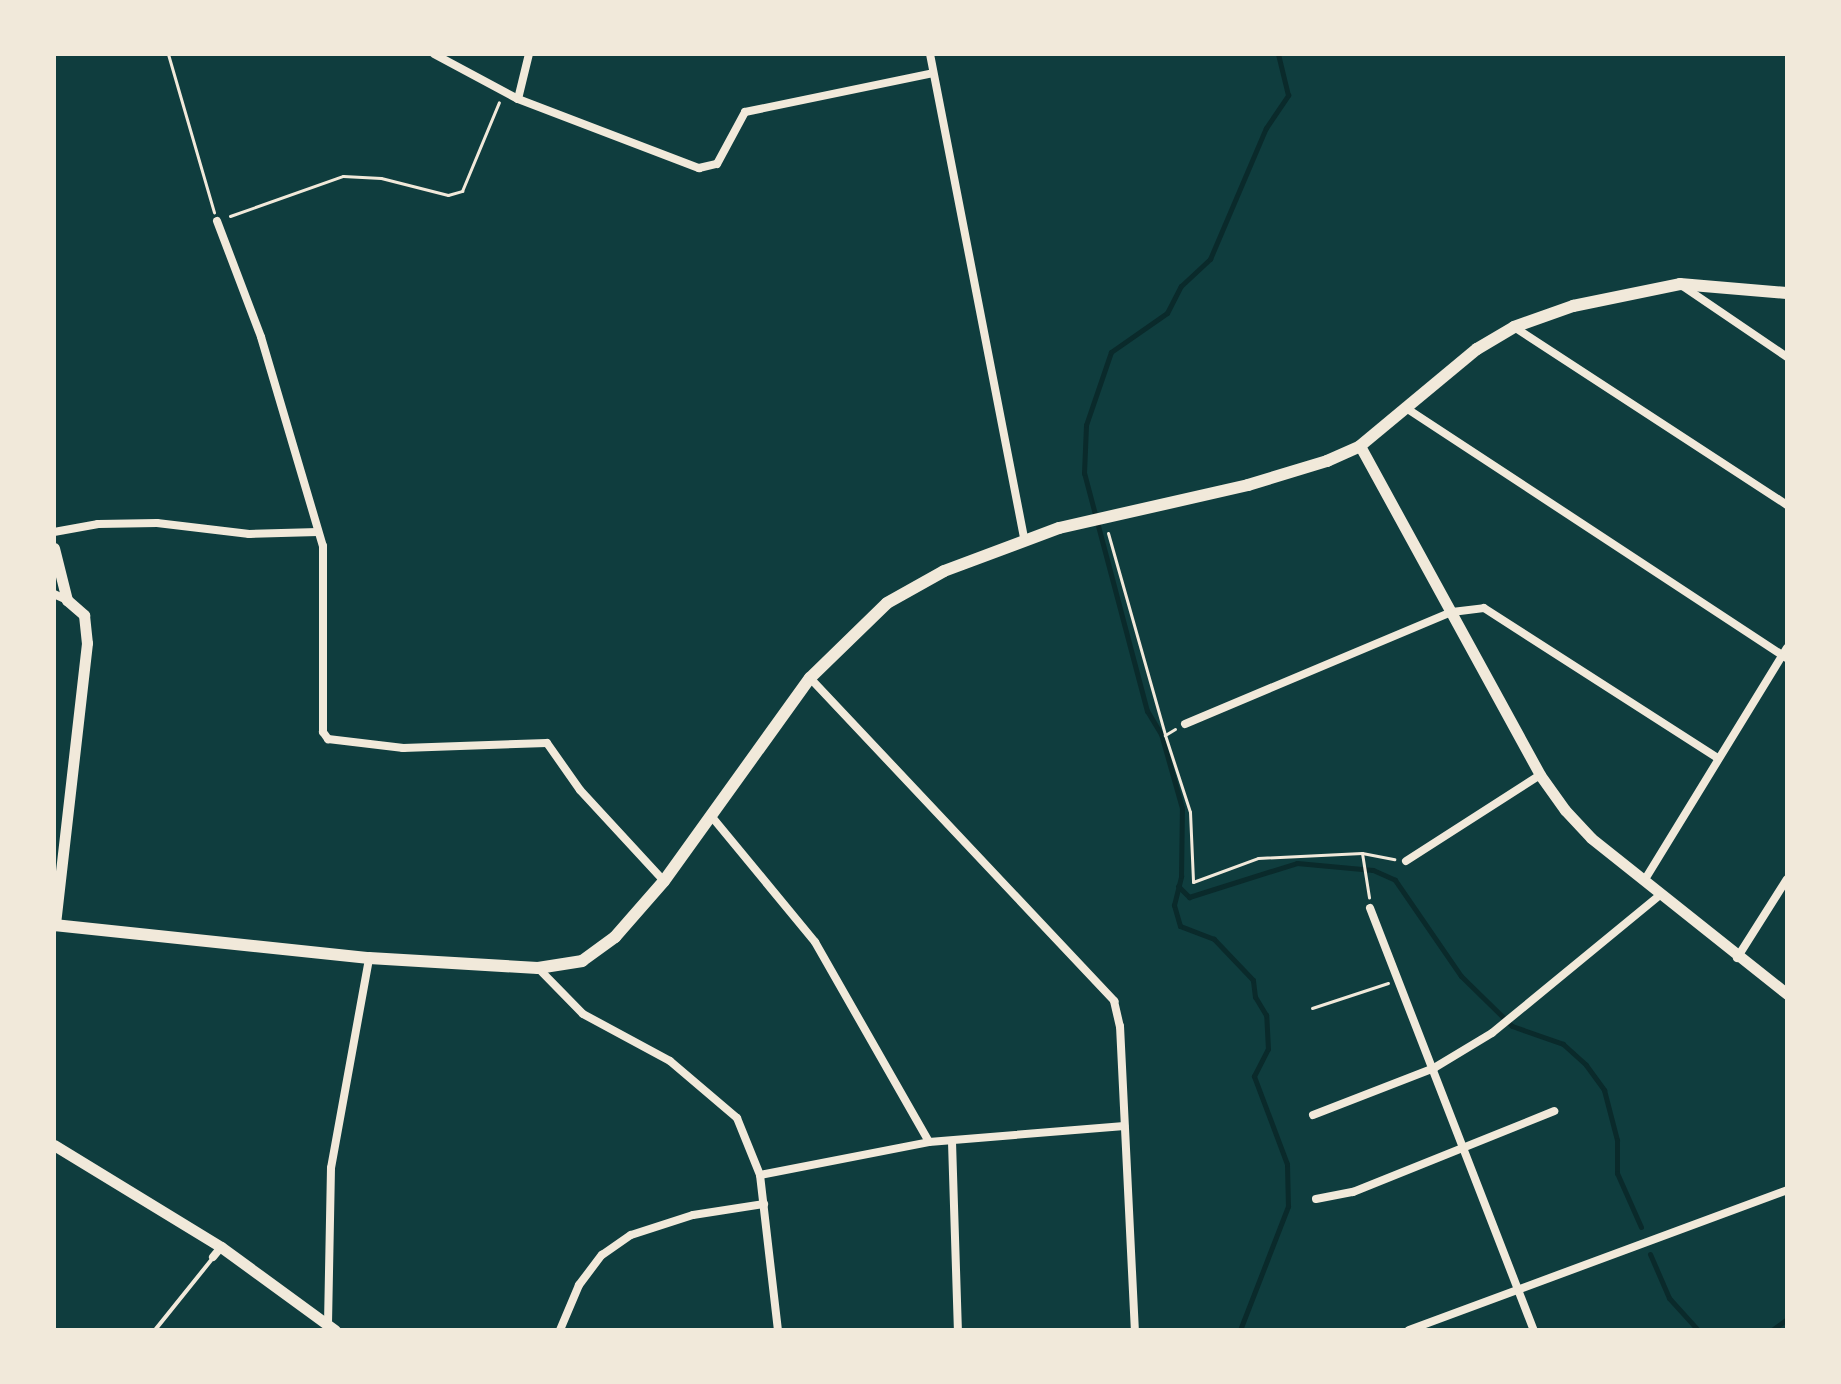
<!DOCTYPE html>
<style>
body{margin:0}
#map{position:relative;width:1841px;height:1384px;overflow:hidden;background:#0f3d3e;font-family:"Work Sans",sans-serif}
div>[style]{position:absolute}
.stream>*{height:5px;margin:-2.5px;padding:0 2.5px;transform-origin:2.5px;border-radius:2.5px;background:#0a2a2b}
.path>*{height:3px;margin:-1.5px;padding:0 1.5px;transform-origin:1.5px;border-radius:1.5px;background:#f1e9da}
.service>*{height:4px;margin:-2px;padding:0 2px;transform-origin:2px;border-radius:2px;background:#f1e9da}
.minor>*{height:8px;margin:-4px;padding:0 4px;transform-origin:4px;border-radius:4px;background:#f1e9da}
.tertiary>*{height:11px;margin:-5.5px;padding:0 5.5px;transform-origin:5.5px;border-radius:5.5px;background:#f1e9da}
.secondary>*{height:12px;margin:-6px;padding:0 6px;transform-origin:6px;border-radius:6px;background:#f1e9da}
span{translate:-50% -50%;white-space:nowrap;text-align:center;line-height:1.15;-webkit-text-stroke:7px #f1e9da;paint-order:stroke}
.frame{position:absolute;inset:0;border:56px solid #f1e9da;pointer-events:none}
</style>
<div id="map">
<div class="stream">
<div style="left:1178px;top:886px;width:16px;rotate:45deg"></div>
<div style="left:1189px;top:897px;width:113px;rotate:-17.5deg"></div>
<div style="left:1297px;top:863px;width:76px;rotate:5.3deg"></div>
<div style="left:1373px;top:870px;width:24px;rotate:24deg"></div>
<div style="left:1395px;top:880px;width:116px;rotate:55.5deg"></div>
<div style="left:1461px;top:976px;width:71px;rotate:44.4deg"></div>
<div style="left:1512px;top:1026px;width:54px;rotate:19.4deg"></div>
<div style="left:1563px;top:1044px;width:31px;rotate:42deg"></div>
<div style="left:1586px;top:1065px;width:31px;rotate:54deg"></div>
<div style="left:1604px;top:1090px;width:52px;rotate:75.4deg"></div>
<div style="left:1617px;top:1140px;width:33px;rotate:90deg"></div>
<div style="left:1617px;top:1173px;width:59px;rotate:66deg"></div>
<div style="left:1650px;top:1254px;width:48px;rotate:66.6deg"></div>
<div style="left:1669px;top:1298px;width:43px;rotate:47.8deg"></div>
<div style="left:1240px;top:1330px;width:133px;rotate:-68.8deg"></div>
<div style="left:1288px;top:1206px;width:42px;rotate:-91.4deg"></div>
<div style="left:1287px;top:1164px;width:94px;rotate:-110.6deg"></div>
<div style="left:1254px;top:1076px;width:30px;rotate:-63deg"></div>
<div style="left:1268px;top:1049px;width:34px;rotate:-93deg"></div>
<div style="left:1266px;top:1015px;width:21px;rotate:-121deg"></div>
<div style="left:1255px;top:997px;width:17px;rotate:-97deg"></div>
<div style="left:1253px;top:980px;width:57px;rotate:-133.6deg"></div>
<div style="left:1214px;top:939px;width:36px;rotate:-159deg"></div>
<div style="left:1180px;top:926px;width:22px;rotate:-106deg"></div>
<div style="left:1174px;top:905px;width:30px;rotate:-76deg"></div>
<div style="left:1181px;top:876px;width:68px;rotate:-89.2deg"></div>
<div style="left:1182px;top:808px;width:77px;rotate:-105.8deg"></div>
<div style="left:1161px;top:734px;width:27px;rotate:-121deg"></div>
<div style="left:1147px;top:711px;width:246px;rotate:-104.8deg"></div>
<div style="left:1084px;top:473px;width:48px;rotate:-87.6deg"></div>
<div style="left:1086px;top:425px;width:77px;rotate:-71.1deg"></div>
<div style="left:1111px;top:352px;width:68px;rotate:-34.9deg"></div>
<div style="left:1167px;top:313px;width:30px;rotate:-63deg"></div>
<div style="left:1181px;top:286px;width:40px;rotate:-43deg"></div>
<div style="left:1210px;top:259px;width:142px;rotate:-66.9deg"></div>
<div style="left:1266px;top:128px;width:40px;rotate:-56deg"></div>
<div style="left:1288px;top:95px;width:42px;rotate:-103.7deg"></div>
<div style="left:1772px;top:1330px;width:19px;rotate:-36deg"></div>
</div>
<div class="path">
<div style="left:168px;top:54px;width:165px;rotate:73.8deg"></div>
<div style="left:230px;top:216px;width:120px;rotate:-19.5deg"></div>
<div style="left:343px;top:176px;width:38px;rotate:3deg"></div>
<div style="left:381px;top:178px;width:69px;rotate:14.2deg"></div>
<div style="left:448px;top:195px;width:15px;rotate:-16deg"></div>
<div style="left:462px;top:191px;width:96px;rotate:-67.4deg"></div>
<div style="left:1108px;top:533px;width:210px;rotate:74.2deg"></div>
<div style="left:1175px;top:729px;width:12px;rotate:149deg"></div>
<div style="left:1165px;top:735px;width:81px;rotate:72deg"></div>
<div style="left:1190px;top:812px;width:70px;rotate:87.5deg"></div>
<div style="left:1193px;top:882px;width:69px;rotate:-20.3deg"></div>
<div style="left:1258px;top:858px;width:104px;rotate:-2.8deg"></div>
<div style="left:1362px;top:853px;width:33px;rotate:11deg"></div>
<div style="left:1362px;top:853px;width:45px;rotate:81deg"></div>
<div style="left:1312px;top:1008px;width:80px;rotate:-18.2deg"></div>
</div>
<div class="service">
<div style="left:155px;top:1330px;width:91px;rotate:-51.2deg"></div>
</div>
<div class="minor">
<div style="left:434px;top:54px;width:95px;rotate:28.2deg"></div>
<div style="left:518px;top:99px;width:194px;rotate:20.9deg"></div>
<div style="left:699px;top:168px;width:18px;rotate:-13deg"></div>
<div style="left:717px;top:164px;width:59px;rotate:-61.7deg"></div>
<div style="left:745px;top:112px;width:192px;rotate:-11.7deg"></div>
<div style="left:930px;top:54px;width:494px;rotate:79deg"></div>
<div style="left:518px;top:99px;width:46px;rotate:-76.3deg"></div>
<div style="left:217px;top:221px;width:124px;rotate:69.2deg"></div>
<div style="left:261px;top:337px;width:218px;rotate:73.5deg"></div>
<div style="left:323px;top:546px;width:186px;rotate:90deg"></div>
<div style="left:323px;top:732px;width:9px;rotate:54deg"></div>
<div style="left:328px;top:739px;width:76px;rotate:6.8deg"></div>
<div style="left:403px;top:748px;width:144px;rotate:-2deg"></div>
<div style="left:547px;top:743px;width:57px;rotate:54.9deg"></div>
<div style="left:580px;top:790px;width:124px;rotate:47.3deg"></div>
<div style="left:1684px;top:287px;width:125px;rotate:34.2deg"></div>
<div style="left:1514px;top:327px;width:326px;rotate:33.1deg"></div>
<div style="left:1406px;top:408px;width:456px;rotate:33.3deg"></div>
<div style="left:54px;top:532px;width:45px;rotate:-10.3deg"></div>
<div style="left:98px;top:524px;width:59px;rotate:-1deg"></div>
<div style="left:157px;top:523px;width:93px;rotate:6.8deg"></div>
<div style="left:249px;top:534px;width:69px;rotate:-1.7deg"></div>
<div style="left:54px;top:594px;width:14px;rotate:25deg"></div>
<div style="left:810px;top:678px;width:444px;rotate:46.7deg"></div>
<div style="left:1114px;top:1001px;width:26px;rotate:77deg"></div>
<div style="left:1120px;top:1026px;width:304px;rotate:87.2deg"></div>
<div style="left:1185px;top:724px;width:290px;rotate:-22.8deg"></div>
<div style="left:1452px;top:612px;width:32px;rotate:-7deg"></div>
<div style="left:1484px;top:608px;width:276px;rotate:32.7deg"></div>
<div style="left:712px;top:817px;width:162px;rotate:50.5deg"></div>
<div style="left:815px;top:942px;width:230px;rotate:60.3deg"></div>
<div style="left:1406px;top:861px;width:159px;rotate:-32.7deg"></div>
<div style="left:1644px;top:881px;width:273px;rotate:-58.5deg"></div>
<div style="left:1370px;top:908px;width:453px;rotate:68.8deg"></div>
<div style="left:1737px;top:958px;width:93px;rotate:-57.7deg"></div>
<div style="left:538px;top:968px;width:64px;rotate:45.6deg"></div>
<div style="left:583px;top:1014px;width:99px;rotate:28.4deg"></div>
<div style="left:670px;top:1061px;width:88px;rotate:40.4deg"></div>
<div style="left:737px;top:1118px;width:61px;rotate:68deg"></div>
<div style="left:760px;top:1175px;width:156px;rotate:83.4deg"></div>
<div style="left:1313px;top:1115px;width:130px;rotate:-21.2deg"></div>
<div style="left:1434px;top:1068px;width:68px;rotate:-31.1deg"></div>
<div style="left:1492px;top:1033px;width:217px;rotate:-39.4deg"></div>
<div style="left:952px;top:1142px;width:188px;rotate:88.2deg"></div>
<div style="left:760px;top:1175px;width:172px;rotate:-11deg"></div>
<div style="left:929px;top:1142px;width:196px;rotate:-4.7deg"></div>
<div style="left:1316px;top:1199px;width:38px;rotate:-11deg"></div>
<div style="left:1353px;top:1192px;width:217px;rotate:-21.9deg"></div>
<div style="left:213px;top:1257px;width:13px;rotate:-51deg"></div>
<div style="left:328px;top:1324px;width:156px;rotate:-88.9deg"></div>
<div style="left:331px;top:1168px;width:213px;rotate:-79.7deg"></div>
<div style="left:560px;top:1330px;width:49px;rotate:-67.1deg"></div>
<div style="left:579px;top:1285px;width:38px;rotate:-53deg"></div>
<div style="left:602px;top:1255px;width:35px;rotate:-35deg"></div>
<div style="left:631px;top:1235px;width:65px;rotate:-17.9deg"></div>
<div style="left:693px;top:1215px;width:72px;rotate:-8.8deg"></div>
<div style="left:1409px;top:1330px;width:403px;rotate:-20.3deg"></div>
</div>
<div class="tertiary">
<div style="left:1360px;top:446px;width:375px;rotate:61.3deg"></div>
<div style="left:1540px;top:775px;width:43px;rotate:54.5deg"></div>
<div style="left:1565px;top:810px;width:38px;rotate:47deg"></div>
<div style="left:1591px;top:838px;width:251px;rotate:38.5deg"></div>
<div style="left:54px;top:548px;width:54px;rotate:76deg"></div>
<div style="left:67px;top:600px;width:23px;rotate:41deg"></div>
<div style="left:84px;top:615px;width:28px;rotate:84deg"></div>
<div style="left:87px;top:643px;width:284px;rotate:96.5deg"></div>
<div style="left:54px;top:1145px;width:196px;rotate:31.4deg"></div>
<div style="left:221px;top:1247px;width:141px;rotate:36.1deg"></div>
</div>
<div class="secondary">
<div style="left:54px;top:925px;width:317px;rotate:6deg"></div>
<div style="left:369px;top:958px;width:169px;rotate:3.4deg"></div>
<div style="left:538px;top:968px;width:45px;rotate:-9deg"></div>
<div style="left:582px;top:961px;width:41px;rotate:-36deg"></div>
<div style="left:615px;top:937px;width:74px;rotate:-48.8deg"></div>
<div style="left:664px;top:881px;width:250px;rotate:-54.3deg"></div>
<div style="left:810px;top:678px;width:107px;rotate:-44.2deg"></div>
<div style="left:887px;top:603px;width:65px;rotate:-29.3deg"></div>
<div style="left:944px;top:571px;width:123px;rotate:-20.5deg"></div>
<div style="left:1059px;top:528px;width:194px;rotate:-12.8deg"></div>
<div style="left:1248px;top:485px;width:83px;rotate:-16.9deg"></div>
<div style="left:1327px;top:461px;width:36px;rotate:-24deg"></div>
<div style="left:1360px;top:446px;width:152px;rotate:-39.7deg"></div>
<div style="left:1477px;top:349px;width:43px;rotate:-30.7deg"></div>
<div style="left:1514px;top:327px;width:63px;rotate:-19.6deg"></div>
<div style="left:1573px;top:306px;width:109px;rotate:-11.6deg"></div>
<div style="left:1680px;top:284px;width:107px;rotate:4.8deg"></div>
</div>
<div class="frame"></div>
</div>
